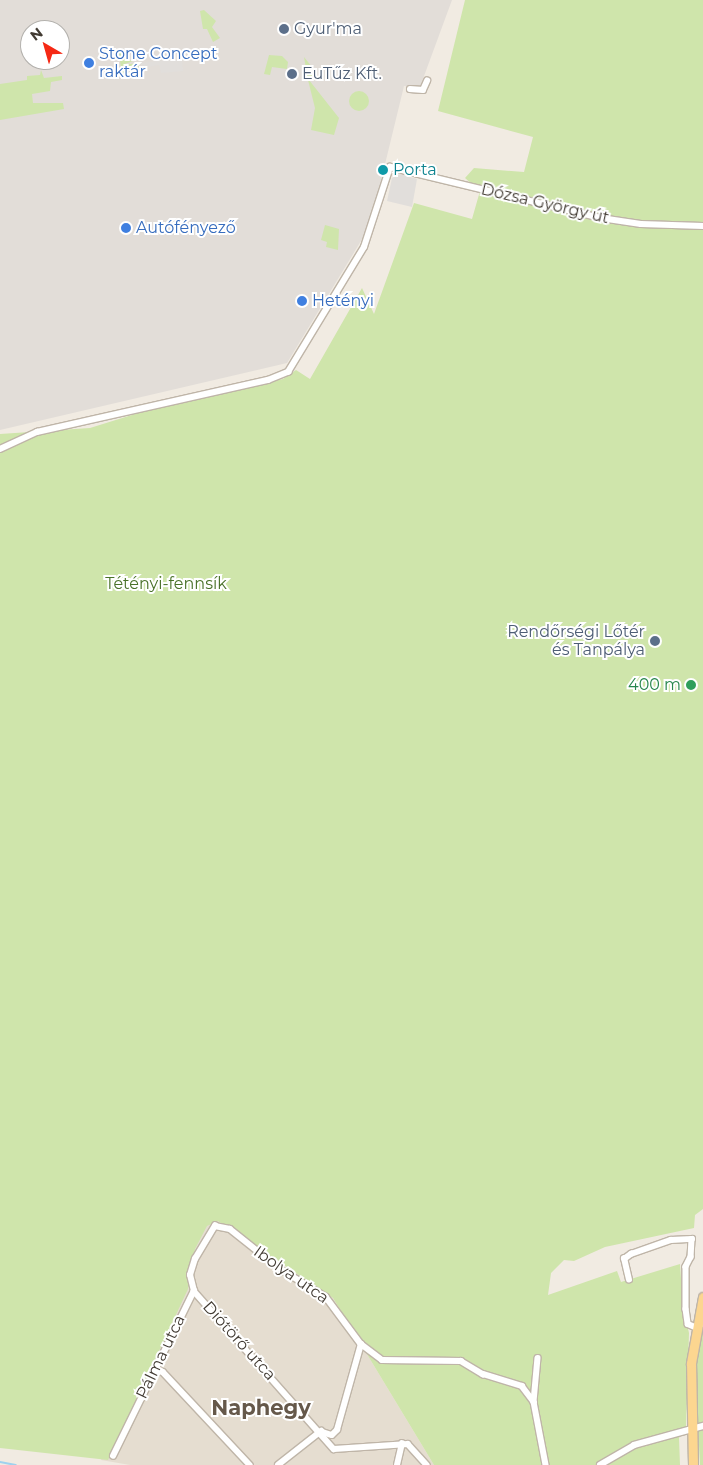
<!DOCTYPE html>
<meta charset="utf-8">
<style>
body{margin:0}
#map{position:relative;width:703px;height:1465px;overflow:hidden;background:#f1ebe2;font-family:Montserrat,sans-serif}
div>[style]{position:absolute}
.residential>*{inset:0;background:#e5ddd0}
.industrial>*{inset:0;background:#e2ddd8}
.green>*{inset:0;background:#cfe5ab}
.round{border-radius:50%}
.parking>*{inset:0;background:#e1dedb}
.stream>*{height:2px;margin:-1px;padding:0 1px;transform-origin:1px;border-radius:1px;background:#9ed2ee}
.roads{filter:drop-shadow(1px 0 #bfb5a8) drop-shadow(-1px 0 #bfb5a8) drop-shadow(0 1px #bfb5a8) drop-shadow(0 -1px #bfb5a8)}
.street>*{height:5.5px;margin:-2.75px;padding:0 2.75px;transform-origin:2.75px;border-radius:2.75px;background:#fff}
.primary>*{height:9px;margin:-4.5px;padding:0 4.5px;transform-origin:4.5px;border-radius:4.5px;background:#fcd690}
.dots>*{width:14px;height:14px;translate:-50% -50%;box-sizing:border-box;border:2px solid #fff;border-radius:50%}
span{translate:-50% -50%;white-space:nowrap;text-align:center;line-height:1.15;-webkit-text-stroke:4px #fff;paint-order:stroke}
.service-label{font-size:16px;color:#4e5e75}
.left{translate:0 -50%;text-align:left}
.right{translate:-100% -50%;text-align:right}
.shop-label{font-size:16px;color:#366cbe}
.culture-label{font-size:16px;color:#0d838f}
.street-label{font-size:16px;color:#423b33}
.park-label{font-size:16px;color:#497129}
.leisure-label{font-size:16px;color:#27864d}
.district-label{font-size:21px;color:#65584a;font-weight:700}
.north{position:absolute;left:20px;top:20px;width:50px;height:50px;box-sizing:border-box;background:#fff;border:1px solid #b3b1ad;border-radius:50%;rotate:322deg;font-size:14px;font-weight:700;line-height:20px;text-align:center;color:#423b33}
.north::after{content:'';display:block;margin:auto;width:18px;height:22px;background:#f52915;clip-path:polygon(50% 0,100% 100%,50% 72%,0 100%)}
</style>
<div id="map">
<div class="residential">
<div style="clip-path:polygon(220px 1213px,269px 1256px,333px 1298px,434px 1465px,130px 1465px,101px 1460px,162px 1289px,186px 1235px)"></div>
</div>
<div class="industrial">
<div style="clip-path:polygon(evenodd,0 0,452px 0,420px 87px,404px 86px,370px 226px,287px 363px,0 430px,0 0,30px 30px,60px 30px,60px 60px,30px 60px,30px 30px)"></div>
</div>
<div class="green">
<div style="clip-path:polygon(465px 0,703px 0,703px 1209px,695px 1215px,694px 1228px,605px 1247px,574px 1261px,564px 1260px,551px 1273px,548px 1295px,617px 1271px,621px 1282px,680px 1264px,683px 1306px,689px 1333px,686px 1427px,679px 1438px,680px 1465px,434px 1465px,333px 1298px,218px 1221px,207px 1226px,195px 1249px,188px 1289px,108px 1460px,0 1448px,0 434px,90px 428px,161px 406px,283px 379px,296px 370px,310px 379px,362px 288px,374px 314px,414px 203px,472px 219px,480px 191px,465px 178px,474px 168px,524px 172px,533px 137px,438px 111px)"></div>
<div style="clip-path:polygon(204px 10px,216px 21px,212px 27px,220px 38px,213px 42px,207px 29px,203px 29px,200px 11px)"></div>
<div style="clip-path:polygon(123px 50px,125px 60px,133px 61px,122px 65px,138px 63px,139px 69px,126px 70px,127px 76px,122px 76px,119px 53px)"></div>
<div style="clip-path:polygon(269px 55px,282px 56px,288px 62px,287px 69px,272px 67px,270px 75px,264px 74px)"></div>
<div style="clip-path:polygon(304px 57px,316px 72px,309px 80px,339px 118px,334px 135px,311px 130px,315px 108px,308px 80px)"></div>
<div style="clip-path:polygon(41px 70px,44px 78px,62px 76px,62px 80px,51px 82px,50px 91px,32px 94px,33px 103px,63px 103px,64px 109px,0 120px,0 84px,27px 80px,27px 76px,40px 75px)"></div>
<div class="round" style="left:349px;top:91px;width:20px;height:20px"></div>
<div style="clip-path:polygon(325px 225px,339px 229px,338px 250px,326px 247px,327px 242px,321px 240px)"></div>
<div style="clip-path:polygon(703px 1315px,703px 1465px,700px 1465px,695px 1369px)"></div>
</div>
<div class="parking">
<div style="clip-path:polygon(182px 58px,183px 71px,161px 73px,159px 65px,142px 68px,141px 63px)"></div>
<div style="clip-path:polygon(400px 174px,417px 179px,412px 207px,387px 201px,392px 178px)"></div>
</div>
<div class="stream">
<div style="left:0;top:1462px;width:16px;rotate:11deg"></div>
</div>
<div class="roads">
<div class="street">
<div style="left:410px;top:89px;width:13px;rotate:4deg"></div>
<div style="left:423px;top:90px;width:10px;rotate:-66deg"></div>
<div style="left:0;top:449px;width:41px;rotate:-24.7deg"></div>
<div style="left:37px;top:432px;width:237px;rotate:-12.7deg"></div>
<div style="left:268px;top:380px;width:22px;rotate:-22deg"></div>
<div style="left:288px;top:372px;width:146px;rotate:-58.7deg"></div>
<div style="left:364px;top:247px;width:84px;rotate:-72deg"></div>
<div style="left:390px;top:167px;width:217px;rotate:13.6deg"></div>
<div style="left:601px;top:218px;width:40px;rotate:8.5deg"></div>
<div style="left:641px;top:224px;width:62px;rotate:1.8deg"></div>
<div style="left:629px;top:1280px;width:22px;rotate:-103deg"></div>
<div style="left:624px;top:1259px;width:9px;rotate:-36deg"></div>
<div style="left:631px;top:1254px;width:42px;rotate:-19.3deg"></div>
<div style="left:671px;top:1240px;width:21px;rotate:-3deg"></div>
<div style="left:692px;top:1239px;width:18px;rotate:93deg"></div>
<div style="left:691px;top:1257px;width:11px;rotate:117deg"></div>
<div style="left:686px;top:1267px;width:42px;rotate:90deg"></div>
<div style="left:686px;top:1309px;width:15px;rotate:82deg"></div>
<div style="left:688px;top:1324px;width:8px;rotate:23deg"></div>
<div style="left:695px;top:1327px;width:9px;rotate:-27deg"></div>
<div style="left:194px;top:1291px;width:211px;rotate:48.5deg"></div>
<div style="left:334px;top:1449px;width:74px;rotate:-3.9deg"></div>
<div style="left:408px;top:1444px;width:28px;rotate:48deg"></div>
<div style="left:538px;top:1358px;width:44px;rotate:95.2deg"></div>
<div style="left:534px;top:1402px;width:64px;rotate:79.2deg"></div>
<div style="left:156px;top:1370px;width:7px;rotate:16deg"></div>
<div style="left:163px;top:1372px;width:127px;rotate:46.9deg"></div>
<div style="left:322px;top:1432px;width:10px;rotate:17deg"></div>
<div style="left:332px;top:1435px;width:7px;rotate:-45deg"></div>
<div style="left:337px;top:1430px;width:89px;rotate:-74.4deg"></div>
<div style="left:113px;top:1456px;width:184px;rotate:-63.9deg"></div>
<div style="left:194px;top:1291px;width:16px;rotate:-104deg"></div>
<div style="left:190px;top:1275px;width:17px;rotate:-73deg"></div>
<div style="left:195px;top:1259px;width:39px;rotate:-59deg"></div>
<div style="left:215px;top:1226px;width:15px;rotate:11deg"></div>
<div style="left:230px;top:1229px;width:63px;rotate:38.5deg"></div>
<div style="left:279px;top:1268px;width:55px;rotate:31.7deg"></div>
<div style="left:326px;top:1297px;width:59px;rotate:53.3deg"></div>
<div style="left:361px;top:1344px;width:26px;rotate:37deg"></div>
<div style="left:382px;top:1360px;width:79px;rotate:0.7deg"></div>
<div style="left:461px;top:1361px;width:26px;rotate:31deg"></div>
<div style="left:483px;top:1374px;width:41px;rotate:17.1deg"></div>
<div style="left:522px;top:1386px;width:20px;rotate:53deg"></div>
<div style="left:278px;top:1465px;width:55px;rotate:-38.3deg"></div>
<div style="left:397px;top:1465px;width:22px;rotate:-77deg"></div>
<div style="left:600px;top:1465px;width:39px;rotate:-30deg"></div>
<div style="left:634px;top:1445px;width:72px;rotate:-15.4deg"></div>
</div>
<div class="primary">
<div style="left:693px;top:1465px;width:102px;rotate:-91.1deg"></div>
<div style="left:691px;top:1363px;width:67px;rotate:-79.7deg"></div>
</div>
</div>
<div class="dots">
<div style="left:284px;top:29px;background:#5c6f8a"></div>
<div style="left:89px;top:63px;background:#3f7fe0"></div>
<div style="left:292px;top:74px;background:#5c6f8a"></div>
<div style="left:383px;top:170px;background:#0f9aa8"></div>
<div style="left:126px;top:228px;background:#3f7fe0"></div>
<div style="left:302px;top:301px;background:#3f7fe0"></div>
<div style="left:655px;top:641px;background:#5c6f8a"></div>
<div style="left:691px;top:685px;background:#2e9e5b"></div>
</div>
<div class="service-label">
<span class="left" style="left:294px;top:29px">Gyur'ma</span>
<span class="left" style="left:302px;top:74px">EuTűz Kft.</span>
<span class="right" style="left:645px;top:641px">Rendőrségi Lőtér<br>és Tanpálya</span>
</div>
<div class="shop-label">
<span class="left" style="left:99px;top:63px">Stone Concept<br>raktár</span>
<span class="left" style="left:136px;top:228px">Autófényező</span>
<span class="left" style="left:312px;top:301px">Hetényi</span>
</div>
<div class="culture-label">
<span class="left" style="left:393px;top:170px">Porta</span>
</div>
<div class="street-label">
<span style="left:545px;top:204px;rotate:13deg">Dózsa György út</span>
<span style="left:291px;top:1275px;rotate:35deg">Ibolya utca</span>
<span style="left:239px;top:1341px;rotate:48deg">Diótörő utca</span>
<span style="left:161px;top:1357px;rotate:-64deg">Pálma utca</span>
</div>
<div class="park-label">
<span style="left:166px;top:584px">Tétényi-fennsík</span>
</div>
<div class="leisure-label">
<span class="right" style="left:681px;top:685px">400 m</span>
</div>
<div class="district-label">
<span style="left:261px;top:1408px">Naphegy</span>
</div>
<div class="north">N</div>
</div>
